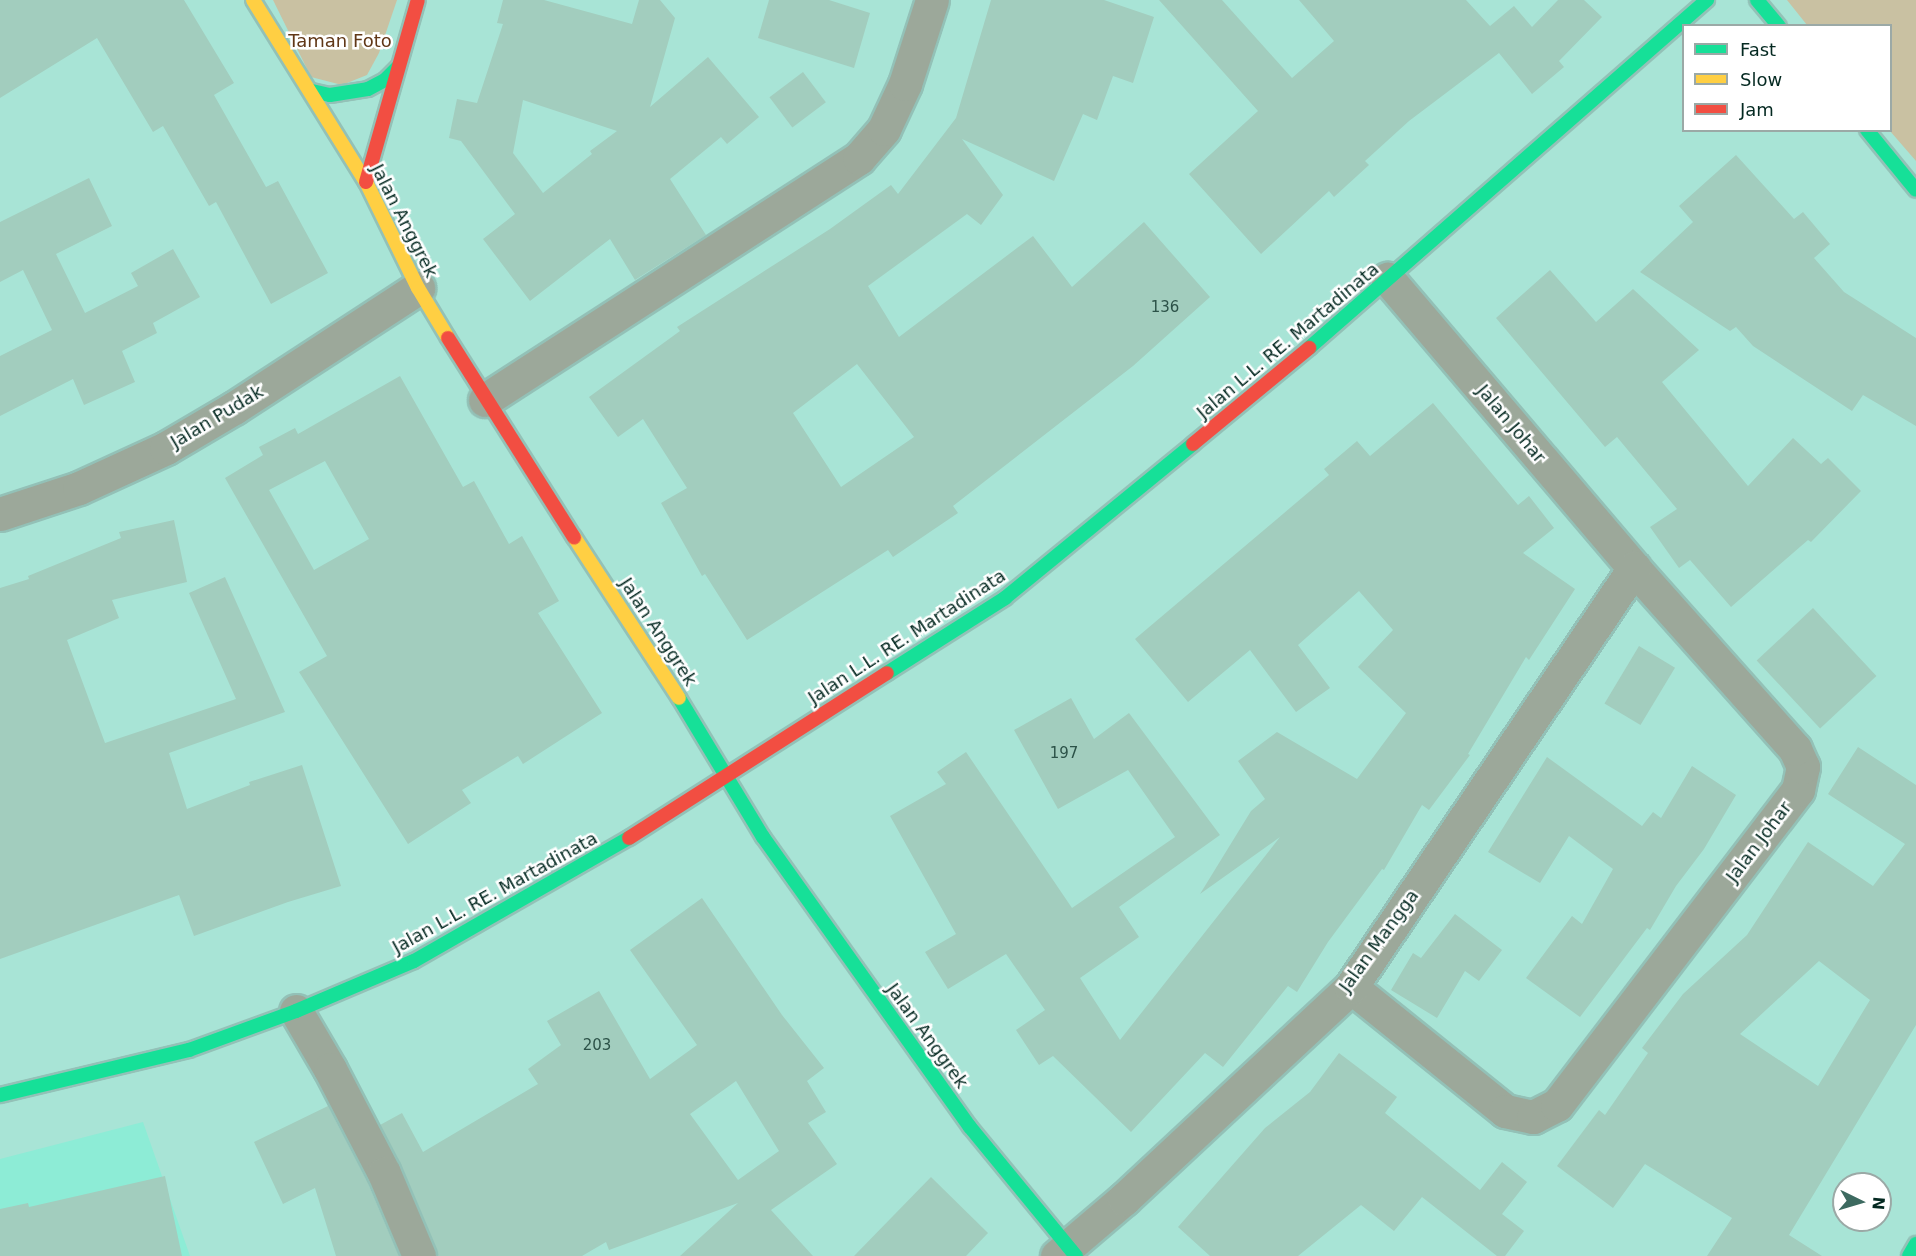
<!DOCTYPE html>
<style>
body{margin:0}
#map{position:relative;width:1916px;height:1256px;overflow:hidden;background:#a8e4d6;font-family:"DejaVu Sans",sans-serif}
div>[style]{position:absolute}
.built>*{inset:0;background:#8decd6}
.green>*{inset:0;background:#c9c1a2}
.building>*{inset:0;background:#a2cdbe;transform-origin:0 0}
.roads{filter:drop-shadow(2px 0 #93c1b7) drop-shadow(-2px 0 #93c1b7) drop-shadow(0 2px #93c1b7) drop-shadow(0 -2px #93c1b7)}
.street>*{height:33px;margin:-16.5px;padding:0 16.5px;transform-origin:16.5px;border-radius:16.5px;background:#9ca89a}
.fast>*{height:14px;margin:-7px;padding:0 7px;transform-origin:7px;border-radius:7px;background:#16e098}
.slow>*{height:14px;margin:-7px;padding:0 7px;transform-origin:7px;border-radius:7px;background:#ffcf43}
.jam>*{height:14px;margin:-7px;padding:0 7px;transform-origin:7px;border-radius:7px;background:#f24e42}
span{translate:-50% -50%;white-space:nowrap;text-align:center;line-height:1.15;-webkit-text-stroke:5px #fff;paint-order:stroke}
.number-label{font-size:15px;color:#2c5248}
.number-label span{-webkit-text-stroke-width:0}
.park-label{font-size:18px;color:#603717}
.street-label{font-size:18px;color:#042921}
.legend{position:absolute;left:1682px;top:24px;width:210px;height:108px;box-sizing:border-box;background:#fff;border:2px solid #9ba9a6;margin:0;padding:8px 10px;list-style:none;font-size:18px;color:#042921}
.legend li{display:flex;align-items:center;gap:12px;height:30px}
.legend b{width:30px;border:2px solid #9ba9a6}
.north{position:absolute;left:1832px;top:1172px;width:60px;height:60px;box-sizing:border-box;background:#fff;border:2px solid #9ba9a6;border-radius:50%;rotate:95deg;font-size:16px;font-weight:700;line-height:24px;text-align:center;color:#042921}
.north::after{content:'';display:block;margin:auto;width:21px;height:27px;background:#3d6a60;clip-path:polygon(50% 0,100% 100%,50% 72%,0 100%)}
</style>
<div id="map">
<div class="built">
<div style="clip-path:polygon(143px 1122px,190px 1256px,0 1256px,0 1159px)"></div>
</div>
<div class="green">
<div style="clip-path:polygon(273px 0,397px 0,379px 53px,367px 75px,342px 85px,311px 77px)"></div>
<div style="clip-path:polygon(1787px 0,1916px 0,1916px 161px,1890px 131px,1890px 26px,1807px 25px)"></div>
</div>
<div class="building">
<div style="clip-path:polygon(0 0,184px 0,234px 83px,214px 95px,266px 187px,278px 181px,328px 273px,271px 304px,216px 202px,209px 206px,163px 126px,153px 132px,97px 38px,0 98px)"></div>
<div style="clip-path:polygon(evenodd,503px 0,544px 0,632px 24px,639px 0,660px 0,675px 18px,650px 107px,708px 57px,759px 117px,727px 144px,721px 137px,670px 179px,706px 235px,635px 280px,610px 239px,530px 301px,483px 239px,515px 214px,461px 141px,449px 138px,457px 99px,477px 103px,503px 24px,497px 23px,503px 0,523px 100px,617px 131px,590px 151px,592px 154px,543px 193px,513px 153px,523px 100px)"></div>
<div style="clip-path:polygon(769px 0,829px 0,870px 13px,854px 68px,758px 38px)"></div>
<div style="clip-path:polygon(evenodd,991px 0,1104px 0,1154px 17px,1133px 83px,1113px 76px,1097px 120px,1083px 114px,1054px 181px,962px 139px,1003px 195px,981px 225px,967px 214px,868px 286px,899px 337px,1033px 236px,1072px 287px,1144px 222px,1210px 297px,1133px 366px,953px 506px,958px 513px,893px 557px,888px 550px,747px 640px,705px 574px,702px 576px,661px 503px,687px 488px,643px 419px,618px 437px,589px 397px,680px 331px,677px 327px,830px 229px,891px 185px,898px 194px,956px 118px,991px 0,857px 364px,914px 437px,841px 487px,793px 413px,857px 364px)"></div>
<div style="clip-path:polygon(1159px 0,1222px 0,1292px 78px,1334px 41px,1299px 0,1466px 0,1490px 26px,1514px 6px,1532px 27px,1558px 0,1584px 0,1602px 17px,1559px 61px,1564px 67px,1532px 94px,1499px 53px,1409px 121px,1365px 161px,1369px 165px,1334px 197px,1329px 191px,1261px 254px,1189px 174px,1258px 111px)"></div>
<div style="left:803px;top:72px;width:38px;height:42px;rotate:53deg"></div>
<div style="clip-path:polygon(1736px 155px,1794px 219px,1803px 212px,1830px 244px,1814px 258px,1844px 292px,1916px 338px,1916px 426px,1863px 395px,1852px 411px,1753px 346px,1736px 327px,1730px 331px,1640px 272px,1693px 222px,1679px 206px)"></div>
<div style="clip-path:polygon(89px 178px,112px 226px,56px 254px,85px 313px,138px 286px,131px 273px,173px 249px,200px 297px,153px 323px,157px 333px,122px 351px,135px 382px,84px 405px,73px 379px,0 416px,0 356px,52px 330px,23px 270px,0 282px,0 222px)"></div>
<div style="clip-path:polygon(1550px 270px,1596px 322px,1633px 289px,1699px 350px,1662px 382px,1748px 486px,1793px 438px,1821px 464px,1828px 458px,1861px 491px,1811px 542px,1808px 540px,1731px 607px,1690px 560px,1679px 568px,1650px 527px,1677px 509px,1617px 437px,1605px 447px,1496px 318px)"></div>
<div style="clip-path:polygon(evenodd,400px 376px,463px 487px,474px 481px,509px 544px,522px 536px,559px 601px,538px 613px,602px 713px,523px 764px,518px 756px,462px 790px,471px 803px,408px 844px,299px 672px,327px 656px,225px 478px,263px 455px,259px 447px,295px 428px,298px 434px,400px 376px,325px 461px,369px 539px,314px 570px,269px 490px,325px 461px)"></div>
<div style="clip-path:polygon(1433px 403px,1518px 505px,1529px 496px,1554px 528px,1523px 553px,1575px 589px,1529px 660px,1526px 657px,1468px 754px,1470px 755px,1429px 810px,1422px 805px,1384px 870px,1382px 869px,1328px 942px,1297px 992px,1288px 986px,1223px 1067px,1205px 1053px,1131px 1132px,1053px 1056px,1039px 1065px,1016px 1030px,1045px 1010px,1006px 954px,948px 989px,925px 952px,956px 934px,890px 816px,946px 784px,937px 772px,966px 752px,1072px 908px,1175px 837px,1128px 770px,1058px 809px,1014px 730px,1071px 698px,1094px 739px,1129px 713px,1220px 835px,1119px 907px,1139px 937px,1080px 978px,1120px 1040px,1280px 837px,1200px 894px,1251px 811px,1265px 799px,1238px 761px,1277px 732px,1357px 779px,1406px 713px,1358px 667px,1393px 630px,1359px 591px,1298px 645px,1330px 688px,1296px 712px,1250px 650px,1188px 702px,1135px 639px,1329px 475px,1324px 469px,1357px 441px,1370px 456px)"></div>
<div style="clip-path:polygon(174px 520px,187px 582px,112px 600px,119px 618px,67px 640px,105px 743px,236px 699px,189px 593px,225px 577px,285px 712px,169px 753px,187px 809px,250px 785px,249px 782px,302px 765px,341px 886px,288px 902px,194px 936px,179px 895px,0 959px,0 588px,29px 579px,28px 576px,121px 538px,119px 532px)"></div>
<div style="left:1813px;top:608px;width:93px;height:77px;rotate:47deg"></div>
<div style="left:1639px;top:646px;width:42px;height:67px;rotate:31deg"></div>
<div style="clip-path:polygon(evenodd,1858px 747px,1916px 785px,1916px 1025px,1789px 1235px,1822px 1256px,1707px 1256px,1732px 1218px,1645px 1164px,1613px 1208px,1557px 1166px,1599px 1110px,1605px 1115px,1648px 1053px,1642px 1048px,1683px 994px,1747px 935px,1808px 842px,1873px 886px,1905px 844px,1828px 794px,1858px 747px,1819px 961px,1870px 1000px,1818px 1086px,1740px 1034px,1819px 961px)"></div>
<div style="clip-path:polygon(1547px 757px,1642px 826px,1653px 812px,1661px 818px,1692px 766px,1736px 795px,1704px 849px,1676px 886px,1650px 930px,1647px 928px,1580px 1017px,1526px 978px,1572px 916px,1582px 924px,1613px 869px,1569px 836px,1540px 883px,1488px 852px)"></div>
<div style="clip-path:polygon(evenodd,702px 898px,782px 1015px,824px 1068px,807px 1081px,826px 1112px,808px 1123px,837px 1164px,771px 1210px,813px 1256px,680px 1256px,738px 1203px,609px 1250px,606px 1242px,582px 1256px,437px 1256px,401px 1166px,380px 1125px,402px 1113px,423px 1152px,538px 1084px,528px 1069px,561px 1045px,547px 1021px,599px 991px,650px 1079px,697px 1045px,630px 950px,702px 898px,736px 1081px,779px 1151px,738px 1180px,690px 1114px,736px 1081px)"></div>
<div style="clip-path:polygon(1455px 914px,1502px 950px,1479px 981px,1465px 971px,1437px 1018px,1391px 990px,1413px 953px,1421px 958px)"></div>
<div style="clip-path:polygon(1339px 1053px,1397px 1097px,1385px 1113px,1480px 1190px,1502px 1162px,1527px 1182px,1502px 1214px,1524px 1231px,1505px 1256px,1497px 1256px,1422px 1197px,1394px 1231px,1361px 1205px,1298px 1256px,1210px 1256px,1178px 1227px,1265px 1128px,1310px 1092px)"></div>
<div style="clip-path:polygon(328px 1106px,367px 1181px,399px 1256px,336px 1256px,315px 1188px,283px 1204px,254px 1142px)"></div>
<div style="clip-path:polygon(165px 1176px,182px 1256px,0 1256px,0 1209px,28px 1203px,29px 1207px)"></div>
<div style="clip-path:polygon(931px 1177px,988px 1233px,966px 1256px,854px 1256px)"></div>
</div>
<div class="roads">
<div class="street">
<div style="left:485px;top:400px;width:445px;rotate:-32.9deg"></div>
<div style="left:859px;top:158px;width:38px;rotate:-49deg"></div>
<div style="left:884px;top:129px;width:50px;rotate:-65deg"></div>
<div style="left:905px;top:84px;width:88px;rotate:-72.2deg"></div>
<div style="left:0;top:514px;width:83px;rotate:-18.2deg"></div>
<div style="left:79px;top:488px;width:96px;rotate:-24.7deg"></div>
<div style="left:166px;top:448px;width:79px;rotate:-30.5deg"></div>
<div style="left:234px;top:408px;width:220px;rotate:-33.1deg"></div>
<div style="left:1351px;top:987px;width:198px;rotate:38.8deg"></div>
<div style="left:1505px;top:1111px;width:29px;rotate:12deg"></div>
<div style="left:1533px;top:1117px;width:27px;rotate:-27deg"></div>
<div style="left:1557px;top:1105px;width:397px;rotate:-52.6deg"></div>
<div style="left:1798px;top:790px;width:24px;rotate:-78deg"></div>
<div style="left:1803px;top:767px;width:20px;rotate:-114deg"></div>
<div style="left:1795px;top:749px;width:242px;rotate:-131.7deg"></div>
<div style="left:1634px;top:568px;width:380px;rotate:-130.4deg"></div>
<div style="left:296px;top:1011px;width:67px;rotate:59.6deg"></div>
<div style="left:330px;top:1069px;width:117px;rotate:62.6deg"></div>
<div style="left:384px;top:1173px;width:90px;rotate:67.1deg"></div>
<div style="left:1057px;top:1256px;width:88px;rotate:-40.4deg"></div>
<div style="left:1124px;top:1199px;width:311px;rotate:-43deg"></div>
<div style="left:1351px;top:987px;width:506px;rotate:-55.96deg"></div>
</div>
<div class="fast">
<div style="left:1757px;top:0;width:34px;rotate:50deg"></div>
<div style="left:312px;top:91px;width:18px;rotate:13deg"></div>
<div style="left:330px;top:95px;width:38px;rotate:-9deg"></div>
<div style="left:368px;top:89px;width:19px;rotate:-28deg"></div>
<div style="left:385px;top:80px;width:18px;rotate:-45deg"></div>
<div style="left:1867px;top:130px;width:77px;rotate:50.8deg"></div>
<div style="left:1309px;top:348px;width:529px;rotate:-41.17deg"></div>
<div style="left:887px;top:673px;width:140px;rotate:-32.4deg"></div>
<div style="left:1005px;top:598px;width:243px;rotate:-39.3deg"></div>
<div style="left:679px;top:698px;width:162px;rotate:58.9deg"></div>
<div style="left:763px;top:837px;width:356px;rotate:54.5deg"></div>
<div style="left:970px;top:1127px;width:167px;rotate:50.6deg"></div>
<div style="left:0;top:1095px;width:194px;rotate:-13.4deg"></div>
<div style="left:189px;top:1050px;width:114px;rotate:-20deg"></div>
<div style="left:296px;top:1011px;width:128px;rotate:-23deg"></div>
<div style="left:414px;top:961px;width:248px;rotate:-29.8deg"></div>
<div style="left:1909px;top:1256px;width:14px;rotate:-60deg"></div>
</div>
<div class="slow">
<div style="left:253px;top:0;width:214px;rotate:58.2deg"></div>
<div style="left:366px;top:182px;width:118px;rotate:63.9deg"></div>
<div style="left:418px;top:288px;width:58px;rotate:59deg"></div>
<div style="left:574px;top:537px;width:192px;rotate:56.9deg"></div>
</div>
<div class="jam">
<div style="left:366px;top:182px;width:189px;rotate:-74.1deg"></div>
<div style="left:448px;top:338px;width:236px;rotate:57.7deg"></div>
<div style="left:1193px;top:444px;width:151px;rotate:-39.6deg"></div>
<div style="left:629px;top:838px;width:306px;rotate:-32.6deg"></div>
</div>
</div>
<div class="number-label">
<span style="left:1165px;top:308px">136</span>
<span style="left:1064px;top:754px">197</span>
<span style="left:597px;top:1046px">203</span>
</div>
<div class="park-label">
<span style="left:340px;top:41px">Taman Foto</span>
</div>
<div class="street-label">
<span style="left:404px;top:221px;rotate:63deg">Jalan Anggrek</span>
<span style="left:1288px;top:341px;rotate:-40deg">Jalan L.L. RE. Martadinata</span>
<span style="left:217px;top:417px;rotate:-31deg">Jalan Pudak</span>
<span style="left:1511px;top:424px;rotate:50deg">Jalan Johar</span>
<span style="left:658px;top:632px;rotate:57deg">Jalan Anggrek</span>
<span style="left:907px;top:637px;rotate:-33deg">Jalan L.L. RE. Martadinata</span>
<span style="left:1759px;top:842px;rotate:-53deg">Jalan Johar</span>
<span style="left:495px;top:893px;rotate:-29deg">Jalan L.L. RE. Martadinata</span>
<span style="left:1379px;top:941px;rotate:-54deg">Jalan Mangga</span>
<span style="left:927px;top:1036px;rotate:54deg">Jalan Anggrek</span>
</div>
<ul class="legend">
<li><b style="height:8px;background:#16e098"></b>Fast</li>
<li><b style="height:8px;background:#ffcf43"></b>Slow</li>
<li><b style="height:8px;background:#f24e42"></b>Jam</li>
</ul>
<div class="north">N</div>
</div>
